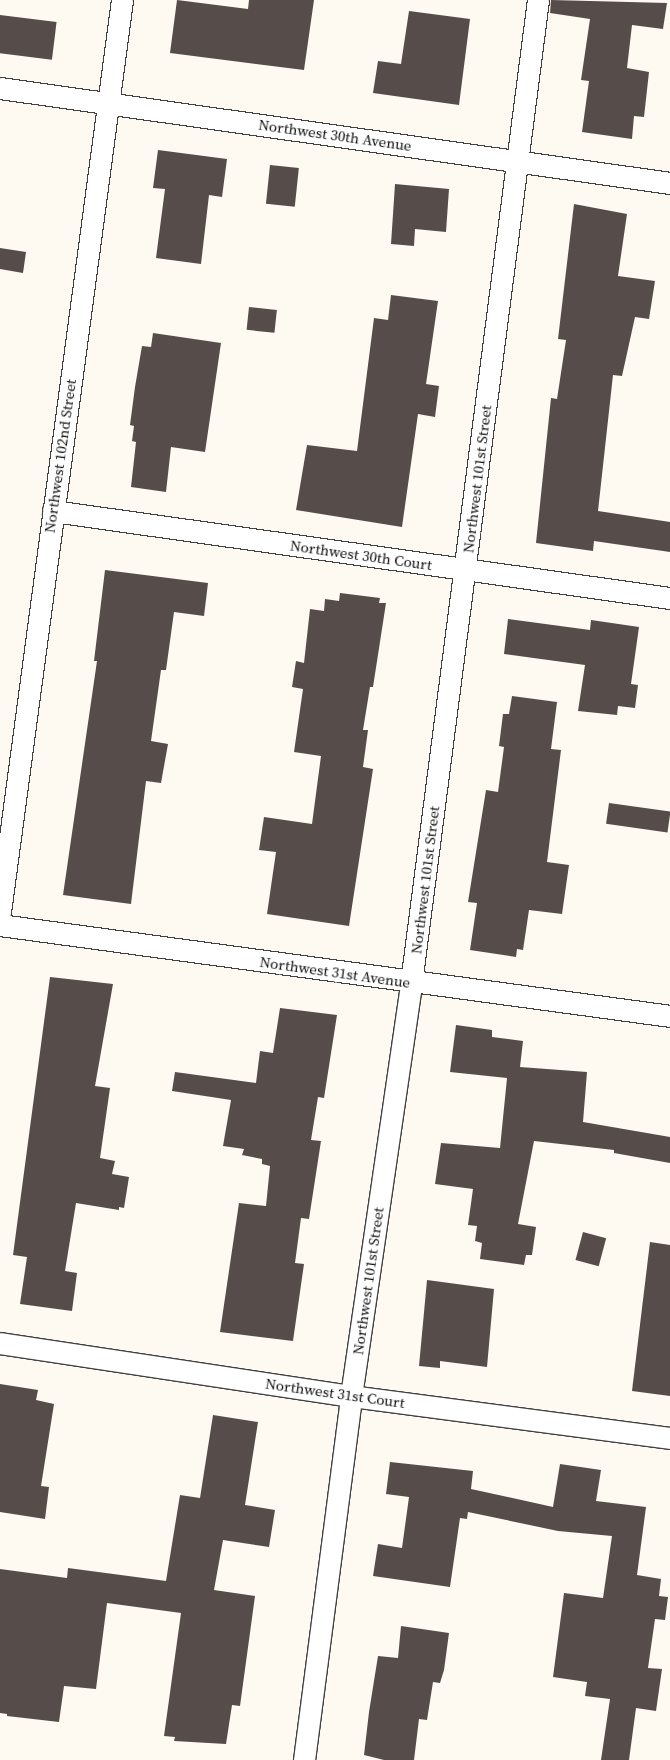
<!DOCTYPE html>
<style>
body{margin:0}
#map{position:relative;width:670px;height:1760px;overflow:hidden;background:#fef9f1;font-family:"Source Serif 4",serif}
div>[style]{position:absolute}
.building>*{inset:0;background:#564d4b;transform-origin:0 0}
.roads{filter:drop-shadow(1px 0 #414141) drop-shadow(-1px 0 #414141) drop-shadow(0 1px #414141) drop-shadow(0 -1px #414141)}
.minor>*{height:21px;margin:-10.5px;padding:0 10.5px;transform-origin:10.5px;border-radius:10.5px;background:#fff}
span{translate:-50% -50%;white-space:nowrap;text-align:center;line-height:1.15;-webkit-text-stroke:5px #fff;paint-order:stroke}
.street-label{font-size:15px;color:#0e0e0e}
</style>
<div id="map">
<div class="building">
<div style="clip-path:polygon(177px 0,248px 9px,249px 0,314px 0,304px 70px,170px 53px)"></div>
<div style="clip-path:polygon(551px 0,667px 3px,663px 29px,632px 25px,627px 68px,649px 72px,644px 117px,634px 116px,632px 139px,582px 132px,589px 81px,581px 80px,590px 19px,550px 13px)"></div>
<div style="clip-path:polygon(409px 11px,470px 19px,459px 105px,373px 93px,378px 61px,401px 64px)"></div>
<div style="left:0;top:15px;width:57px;height:38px;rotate:7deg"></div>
<div style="clip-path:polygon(158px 150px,227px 159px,222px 197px,209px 195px,201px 264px,156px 258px,165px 189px,153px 188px)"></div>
<div style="left:270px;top:165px;width:29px;height:39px;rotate:6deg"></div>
<div style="clip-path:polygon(395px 184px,449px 189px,446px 232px,415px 229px,414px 246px,391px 244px)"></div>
<div style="clip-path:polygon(574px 204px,627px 214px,618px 276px,655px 281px,649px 319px,635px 317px,622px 376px,613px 375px,598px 511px,670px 522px,670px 552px,594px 541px,593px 551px,536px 543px,551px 398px,557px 399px,566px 340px,558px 339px)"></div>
<div style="clip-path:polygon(0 248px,26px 252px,23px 273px,0 269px)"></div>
<div style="clip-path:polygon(391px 295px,438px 301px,426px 384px,439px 386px,435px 417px,418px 414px,402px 527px,296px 510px,307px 445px,357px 451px,374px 318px,388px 320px)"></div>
<div style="left:249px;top:307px;width:28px;height:23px;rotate:6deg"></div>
<div style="clip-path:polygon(153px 333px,221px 343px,205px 452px,171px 447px,166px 492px,131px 487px,136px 442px,132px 441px,134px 426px,130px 425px,135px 387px,142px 346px,151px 347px)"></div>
<div style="clip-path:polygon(105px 570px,208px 583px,204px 616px,174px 612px,166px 670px,161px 670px,151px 741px,168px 744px,161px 783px,146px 781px,131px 904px,63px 895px,97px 661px,94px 661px)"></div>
<div style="clip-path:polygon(340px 593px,380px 598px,379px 603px,386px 603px,373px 687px,370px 687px,363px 730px,368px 730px,363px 767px,373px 769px,349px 926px,267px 914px,276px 852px,259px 850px,264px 817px,312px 824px,321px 756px,294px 752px,303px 689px,292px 687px,296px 661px,304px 663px,310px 609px,324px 611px,325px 599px,339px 601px)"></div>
<div style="clip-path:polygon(508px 619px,590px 630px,591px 620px,639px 627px,631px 684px,638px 685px,635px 708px,618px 706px,617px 715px,578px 711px,585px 665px,504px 654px)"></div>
<div style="clip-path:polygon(512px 696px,557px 702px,551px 749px,561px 750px,547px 862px,569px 865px,562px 914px,529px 910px,523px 950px,517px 949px,516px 957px,470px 950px,477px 903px,468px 902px,486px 790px,498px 792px,504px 747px,499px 746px,503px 714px,509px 714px)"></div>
<div style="left:609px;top:803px;width:62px;height:21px;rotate:8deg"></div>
<div style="clip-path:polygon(50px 977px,113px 984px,95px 1086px,110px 1088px,100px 1158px,115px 1161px,112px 1174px,129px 1177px,124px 1208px,119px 1207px,119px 1210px,76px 1203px,65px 1271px,77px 1273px,72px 1311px,20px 1304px,27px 1257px,13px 1255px)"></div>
<div style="clip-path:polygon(280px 1008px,337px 1015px,324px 1098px,318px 1097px,311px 1140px,321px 1141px,309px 1219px,301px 1218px,295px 1263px,304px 1264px,293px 1341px,220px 1332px,239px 1203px,266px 1206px,270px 1166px,262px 1164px,262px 1159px,242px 1155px,244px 1149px,223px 1146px,231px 1100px,172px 1091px,175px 1072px,256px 1083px,260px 1051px,273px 1053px)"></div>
<div style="clip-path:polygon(456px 1025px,492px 1030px,492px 1037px,523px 1041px,520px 1067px,587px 1072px,583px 1122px,670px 1137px,670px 1163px,614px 1153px,614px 1150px,534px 1141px,518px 1224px,536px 1227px,532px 1255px,526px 1255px,524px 1265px,480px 1259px,482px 1243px,475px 1241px,477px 1226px,468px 1225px,473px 1189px,435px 1184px,441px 1143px,500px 1148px,507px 1078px,450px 1072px)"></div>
<div style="left:583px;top:1232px;width:24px;height:29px;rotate:15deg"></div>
<div style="clip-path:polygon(650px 1242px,670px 1245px,670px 1396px,632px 1391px)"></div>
<div style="clip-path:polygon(427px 1280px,494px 1289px,487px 1367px,440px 1361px,440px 1368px,419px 1366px)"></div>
<div style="clip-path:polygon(0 1384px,38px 1390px,36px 1400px,54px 1404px,41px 1486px,49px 1487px,45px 1519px,0 1512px)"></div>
<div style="clip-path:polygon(213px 1415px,258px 1422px,245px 1505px,275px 1510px,269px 1547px,223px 1540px,214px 1590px,255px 1596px,240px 1706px,232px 1705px,226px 1744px,174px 1741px,175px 1737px,164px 1736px,181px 1613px,107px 1603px,96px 1689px,64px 1686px,59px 1722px,7px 1716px,7px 1714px,0 1713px,0 1569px,67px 1578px,68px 1568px,166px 1581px,180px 1495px,200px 1498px)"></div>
<div style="clip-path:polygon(390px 1462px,473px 1471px,471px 1489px,553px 1507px,560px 1464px,601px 1470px,596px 1501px,646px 1507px,637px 1575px,661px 1579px,659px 1596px,668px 1597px,665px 1620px,655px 1619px,648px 1668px,662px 1669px,656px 1711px,636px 1708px,629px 1760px,601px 1760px,610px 1699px,585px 1696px,587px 1682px,553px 1677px,564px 1593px,603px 1598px,612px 1536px,558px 1531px,468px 1512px,467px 1519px,460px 1518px,450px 1587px,373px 1576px,378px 1544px,402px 1548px,409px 1497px,386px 1494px)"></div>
<div style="clip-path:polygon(401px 1626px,449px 1633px,444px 1670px,440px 1683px,433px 1682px,427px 1720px,419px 1719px,414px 1760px,384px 1760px,364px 1755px,369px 1712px,378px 1656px,398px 1658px)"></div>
</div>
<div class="roads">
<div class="minor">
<div style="left:0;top:88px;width:677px;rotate:8.07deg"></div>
<div style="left:53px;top:511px;width:623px;rotate:8.03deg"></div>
<div style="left:0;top:912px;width:920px;rotate:-82.38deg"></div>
<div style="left:0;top:925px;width:676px;rotate:7.73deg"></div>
<div style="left:0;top:1343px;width:355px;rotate:8.6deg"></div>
<div style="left:351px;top:1396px;width:322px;rotate:7.5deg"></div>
<div style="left:304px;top:1760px;width:367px;rotate:-82.6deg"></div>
<div style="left:351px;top:1396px;width:417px;rotate:-81.7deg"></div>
<div style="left:411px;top:983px;width:991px;rotate:-82.64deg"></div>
</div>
</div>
<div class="street-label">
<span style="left:335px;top:135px;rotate:8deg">Northwest 30th Avenue</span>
<span style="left:60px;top:456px;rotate:-82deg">Northwest 102nd Street</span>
<span style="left:477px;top:479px;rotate:-83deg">Northwest 101st Street</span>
<span style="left:361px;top:555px;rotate:8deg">Northwest 30th Court</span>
<span style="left:425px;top:880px;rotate:-83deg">Northwest 101st Street</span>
<span style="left:335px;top:972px;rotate:8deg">Northwest 31st Avenue</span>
<span style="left:368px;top:1281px;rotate:-82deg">Northwest 101st Street</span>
<span style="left:335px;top:1393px;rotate:8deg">Northwest 31st Court</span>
</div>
</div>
